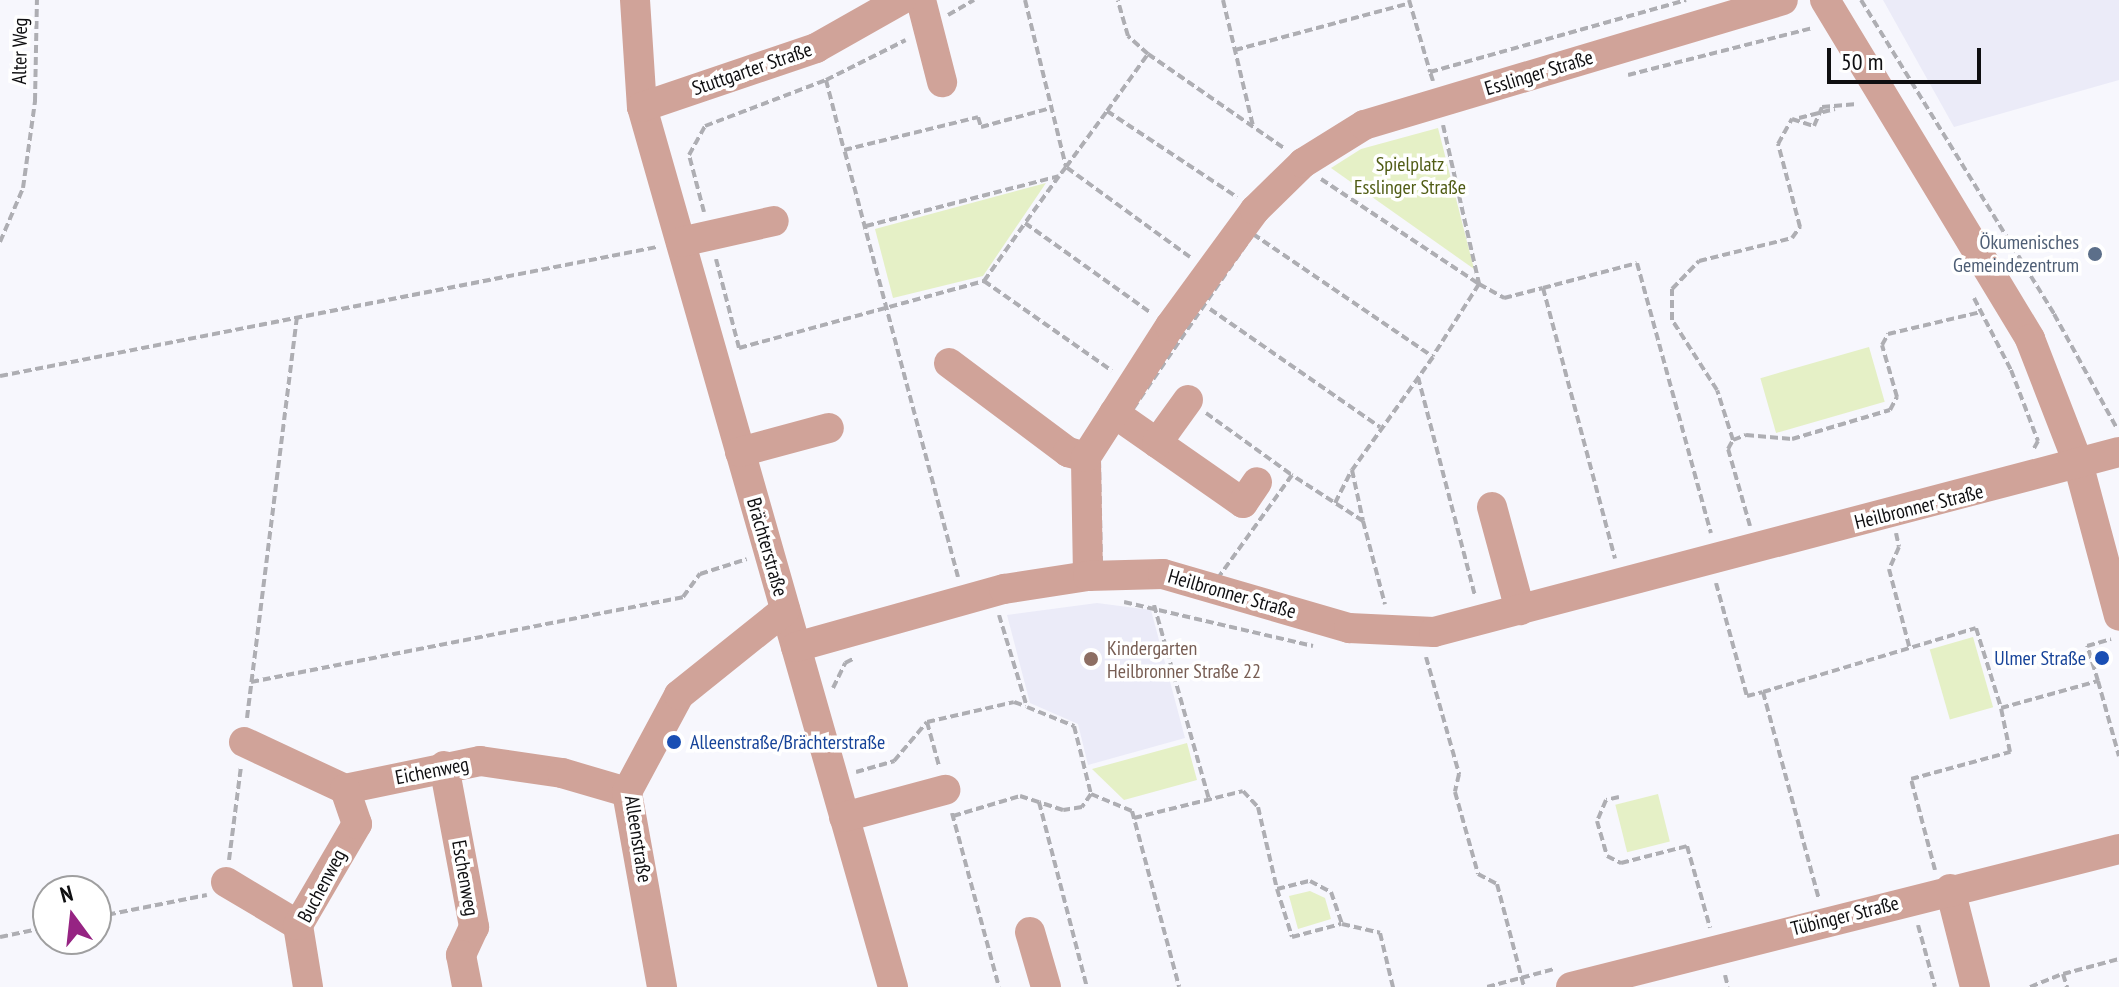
<!DOCTYPE html>
<meta charset="utf-8">
<style>
body{margin:0}
#map{position:relative;width:2119px;height:987px;overflow:hidden;background:#f7f7fd;font-family:"PT Sans Narrow",sans-serif}
div>[style]{position:absolute}
.built>*{inset:0;background:#ebebf8}
.green>*{inset:0;background:#e5f0c6;transform-origin:0 0}
.path>*{height:4px;margin-top:-2px;transform-origin:0;background:repeating-linear-gradient(90deg,#aeaeb3 0 8px,transparent 0 12px)}
.minor>*{height:30px;margin:-15px;padding:0 15px;transform-origin:15px;border-radius:15px;background:#d0a399}
.dots>*{width:22px;height:22px;translate:-50% -50%;box-sizing:border-box;border:4px solid #fff;border-radius:50%}
span{translate:-50% -50%;white-space:nowrap;text-align:center;line-height:1.15;-webkit-text-stroke:7px #fff;paint-order:stroke}
.street-label{font-size:20px;color:#0f0f11}
.park-label{font-size:20px;color:#505c15}
.service-label{font-size:20px;color:#4e5e75}
.right{translate:-100% -50%;text-align:right}
.education-label{font-size:20px;color:#785e54}
.left{translate:0 -50%;text-align:left}
.transit-label{font-size:20px;color:#164399}
.north{position:absolute;left:32px;top:875px;width:80px;height:80px;box-sizing:border-box;background:#fff;border:2px solid #9f9fa0;border-radius:50%;rotate:345deg;font-size:22px;font-weight:700;line-height:32px;text-align:center;color:#0f0f11}
.north::after{content:'';display:block;margin:auto;width:28px;height:36px;background:#962483;clip-path:polygon(50% 0,100% 100%,50% 72%,0 100%)}
.scale{position:absolute;left:1827px;top:48px;width:154px;height:36px;box-sizing:border-box;border:4px solid #0f0f11;border-top:0;padding-left:10px;font-size:24px;line-height:28px;white-space:nowrap;color:#0f0f11;-webkit-text-stroke:6px #fff;paint-order:stroke}
</style>
<div id="map">
<div class="built">
<div style="clip-path:polygon(1883px 0,2119px 0,2119px 80px,1954px 127px)"></div>
<div style="clip-path:polygon(1097px 603px,1151px 610px,1185px 738px,1088px 765px,1078px 724px,1030px 703px,1007px 615px)"></div>
</div>
<div class="green">
<div style="clip-path:polygon(1438px 128px,1474px 269px,1331px 168px,1361px 149px)"></div>
<div style="clip-path:polygon(1046px 183px,983px 276px,893px 298px,875px 229px)"></div>
<div style="left:1869px;top:347px;width:57px;height:113px;rotate:74deg"></div>
<div style="left:1973px;top:637px;width:73px;height:45px;rotate:74deg"></div>
<div style="clip-path:polygon(1187px 743px,1197px 780px,1124px 800px,1092px 769px)"></div>
<div style="left:1658px;top:794px;width:49px;height:44px;rotate:76deg"></div>
<div style="clip-path:polygon(1310px 891px,1325px 898px,1331px 919px,1298px 929px,1289px 896px)"></div>
</div>
<div class="path">
<div style="left:1025px;top:0;width:172px;rotate:76.2deg"></div>
<div style="left:1066px;top:167px;width:11px;rotate:128deg"></div>
<div style="left:1223px;top:0;width:130px;rotate:76.6deg"></div>
<div style="left:1409px;top:0;width:75px;rotate:73.7deg"></div>
<div style="left:1861px;top:0;width:369px;rotate:58.4deg"></div>
<div style="left:2054px;top:314px;width:129px;rotate:61.2deg"></div>
<div style="left:948px;top:15px;width:30px;rotate:-30deg"></div>
<div style="left:1235px;top:50px;width:181px;rotate:-15deg"></div>
<div style="left:1148px;top:54px;width:165px;rotate:34.7deg"></div>
<div style="left:1628px;top:75px;width:191px;rotate:-14.3deg"></div>
<div style="left:826px;top:80px;width:89px;rotate:-26.6deg"></div>
<div style="left:1433px;top:81px;width:9px;rotate:-108deg"></div>
<div style="left:1430px;top:72px;width:266px;rotate:-15.7deg"></div>
<div style="left:1107px;top:111px;width:70px;rotate:-54.3deg"></div>
<div style="left:1148px;top:54px;width:27px;rotate:-138deg"></div>
<div style="left:1128px;top:36px;width:37px;rotate:-106deg"></div>
<div style="left:1799px;top:118px;width:37px;rotate:-14deg"></div>
<div style="left:1443px;top:125px;width:163px;rotate:77.2deg"></div>
<div style="left:1479px;top:284px;width:29px;rotate:29deg"></div>
<div style="left:1504px;top:298px;width:40px;rotate:-14.4deg"></div>
<div style="left:1543px;top:288px;width:280px;rotate:75.1deg"></div>
<div style="left:1321px;top:179px;width:190px;rotate:33.6deg"></div>
<div style="left:1479px;top:284px;width:85px;rotate:122.6deg"></div>
<div style="left:704px;top:212px;width:59px;rotate:-104.7deg"></div>
<div style="left:689px;top:155px;width:33px;rotate:-61deg"></div>
<div style="left:705px;top:126px;width:129px;rotate:-20.8deg"></div>
<div style="left:826px;top:80px;width:72px;rotate:75.6deg"></div>
<div style="left:866px;top:226px;width:199px;rotate:-14.5deg"></div>
<div style="left:1059px;top:176px;width:58px;rotate:125.9deg"></div>
<div style="left:1253px;top:234px;width:218px;rotate:34.3deg"></div>
<div style="left:1433px;top:357px;width:139px;rotate:125.6deg"></div>
<div style="left:1352px;top:470px;width:52px;rotate:77.8deg"></div>
<div style="left:1363px;top:521px;width:85px;rotate:-147.1deg"></div>
<div style="left:1292px;top:475px;width:132px;rotate:125.7deg"></div>
<div style="left:1215px;top:582px;width:50px;rotate:-163.7deg"></div>
<div style="left:1167px;top:568px;width:66px;rotate:-176.5deg"></div>
<div style="left:1101px;top:564px;width:106px;rotate:-91.1deg"></div>
<div style="left:1099px;top:458px;width:272px;rotate:-55.5deg"></div>
<div style="left:0;top:242px;width:59px;rotate:-66.9deg"></div>
<div style="left:23px;top:188px;width:88px;rotate:-82.1deg"></div>
<div style="left:35px;top:101px;width:101px;rotate:-88.9deg"></div>
<div style="left:1190px;top:257px;width:153px;rotate:-144deg"></div>
<div style="left:1066px;top:167px;width:69px;rotate:-53.8deg"></div>
<div style="left:1107px;top:111px;width:156px;rotate:33.5deg"></div>
<div style="left:716px;top:259px;width:92px;rotate:75.5deg"></div>
<div style="left:739px;top:348px;width:254px;rotate:-15.3deg"></div>
<div style="left:984px;top:281px;width:156px;rotate:35.1deg"></div>
<div style="left:984px;top:281px;width:71px;rotate:-54.7deg"></div>
<div style="left:1025px;top:223px;width:155px;rotate:35.5deg"></div>
<div style="left:1543px;top:288px;width:97px;rotate:-14.9deg"></div>
<div style="left:1637px;top:263px;width:280px;rotate:74.7deg"></div>
<div style="left:1974px;top:298px;width:81px;rotate:62.8deg"></div>
<div style="left:2011px;top:370px;width:76px;rotate:69.2deg"></div>
<div style="left:2038px;top:441px;width:10px;rotate:119deg"></div>
<div style="left:1210px;top:309px;width:207px;rotate:34.8deg"></div>
<div style="left:0;top:376px;width:670px;rotate:-11.11deg"></div>
<div style="left:1418px;top:377px;width:226px;rotate:75.4deg"></div>
<div style="left:1206px;top:413px;width:106px;rotate:35.8deg"></div>
<div style="left:1733px;top:440px;width:52px;rotate:-107.7deg"></div>
<div style="left:1717px;top:390px;width:83px;rotate:-122.7deg"></div>
<div style="left:1672px;top:320px;width:31px;rotate:-90deg"></div>
<div style="left:1672px;top:289px;width:39px;rotate:-46deg"></div>
<div style="left:1699px;top:261px;width:96px;rotate:-13.9deg"></div>
<div style="left:1792px;top:238px;width:14px;rotate:-54deg"></div>
<div style="left:1800px;top:227px;width:86px;rotate:-104.8deg"></div>
<div style="left:1778px;top:144px;width:29px;rotate:-61deg"></div>
<div style="left:1792px;top:119px;width:23px;rotate:18deg"></div>
<div style="left:1814px;top:126px;width:21px;rotate:-67deg"></div>
<div style="left:1822px;top:107px;width:35px;rotate:-5deg"></div>
<div style="left:1335px;top:503px;width:37px;rotate:-63deg"></div>
<div style="left:1363px;top:521px;width:86px;rotate:75.2deg"></div>
<div style="left:1750px;top:526px;width:80px;rotate:-105.9deg"></div>
<div style="left:1728px;top:449px;width:10px;rotate:-61deg"></div>
<div style="left:1733px;top:440px;width:14px;rotate:-21deg"></div>
<div style="left:1746px;top:435px;width:46px;rotate:5deg"></div>
<div style="left:1792px;top:439px;width:102px;rotate:-16.5deg"></div>
<div style="left:1890px;top:410px;width:15px;rotate:-62deg"></div>
<div style="left:1897px;top:397px;width:54px;rotate:-106.1deg"></div>
<div style="left:1882px;top:345px;width:13px;rotate:-61deg"></div>
<div style="left:1888px;top:334px;width:96px;rotate:-13.3deg"></div>
<div style="left:1896px;top:533px;width:14px;rotate:78deg"></div>
<div style="left:1899px;top:547px;width:24px;rotate:114deg"></div>
<div style="left:1889px;top:569px;width:80px;rotate:75.4deg"></div>
<div style="left:958px;top:577px;width:442px;rotate:-104.9deg"></div>
<div style="left:844px;top:150px;width:138px;rotate:-13.8deg"></div>
<div style="left:978px;top:117px;width:10px;rotate:73deg"></div>
<div style="left:981px;top:127px;width:73px;rotate:-15.2deg"></div>
<div style="left:1716px;top:583px;width:117px;rotate:74.7deg"></div>
<div style="left:1747px;top:696px;width:16px;rotate:-14deg"></div>
<div style="left:1763px;top:692px;width:214px;rotate:74.9deg"></div>
<div style="left:1124px;top:602px;width:194px;rotate:13.1deg"></div>
<div style="left:1154px;top:605px;width:202px;rotate:74.2deg"></div>
<div style="left:999px;top:615px;width:96px;rotate:73.1deg"></div>
<div style="left:1027px;top:707px;width:51px;rotate:22deg"></div>
<div style="left:1074px;top:726px;width:70px;rotate:76deg"></div>
<div style="left:1091px;top:794px;width:16px;rotate:125deg"></div>
<div style="left:1082px;top:807px;width:19px;rotate:171deg"></div>
<div style="left:1063px;top:810px;width:25px;rotate:-162deg"></div>
<div style="left:1039px;top:802px;width:191px;rotate:75.5deg"></div>
<div style="left:1426px;top:657px;width:122px;rotate:74.2deg"></div>
<div style="left:1459px;top:774px;width:18px;rotate:103deg"></div>
<div style="left:1455px;top:792px;width:85px;rotate:74.3deg"></div>
<div style="left:1478px;top:874px;width:21px;rotate:28deg"></div>
<div style="left:1497px;top:884px;width:106px;rotate:75.3deg"></div>
<div style="left:2098px;top:681px;width:37px;rotate:-107deg"></div>
<div style="left:2087px;top:646px;width:25px;rotate:-16deg"></div>
<div style="left:251px;top:682px;width:440px;rotate:-11.1deg"></div>
<div style="left:683px;top:597px;width:29px;rotate:-54deg"></div>
<div style="left:700px;top:574px;width:49px;rotate:-17.7deg"></div>
<div style="left:833px;top:688px;width:28px;rotate:-64deg"></div>
<div style="left:845px;top:663px;width:11px;rotate:-27deg"></div>
<div style="left:1763px;top:692px;width:222px;rotate:-16.7deg"></div>
<div style="left:1976px;top:628px;width:84px;rotate:72.6deg"></div>
<div style="left:2001px;top:708px;width:101px;rotate:-15.6deg"></div>
<div style="left:2098px;top:681px;width:78px;rotate:74.4deg"></div>
<div style="left:247px;top:718px;width:404px;rotate:-82.9deg"></div>
<div style="left:927px;top:722px;width:46px;rotate:74.7deg"></div>
<div style="left:856px;top:772px;width:40px;rotate:-16deg"></div>
<div style="left:894px;top:761px;width:51px;rotate:-49.8deg"></div>
<div style="left:927px;top:722px;width:89px;rotate:-12.9deg"></div>
<div style="left:1014px;top:702px;width:12px;rotate:20deg"></div>
<div style="left:1091px;top:794px;width:44px;rotate:22.5deg"></div>
<div style="left:1132px;top:811px;width:182px;rotate:75deg"></div>
<div style="left:1619px;top:797px;width:13px;rotate:167deg"></div>
<div style="left:1606px;top:800px;width:23px;rotate:113deg"></div>
<div style="left:1597px;top:821px;width:36px;rotate:74deg"></div>
<div style="left:1607px;top:856px;width:16px;rotate:27deg"></div>
<div style="left:1621px;top:863px;width:68px;rotate:-14.4deg"></div>
<div style="left:1687px;top:846px;width:85px;rotate:74.3deg"></div>
<div style="left:952px;top:813px;width:180px;rotate:74.9deg"></div>
<div style="left:953px;top:816px;width:70px;rotate:-16.6deg"></div>
<div style="left:1020px;top:796px;width:20px;rotate:18deg"></div>
<div style="left:1134px;top:818px;width:112px;rotate:-13.9deg"></div>
<div style="left:1243px;top:791px;width:22px;rotate:47deg"></div>
<div style="left:1258px;top:807px;width:84px;rotate:77deg"></div>
<div style="left:1277px;top:889px;width:34px;rotate:-14deg"></div>
<div style="left:1310px;top:881px;width:24px;rotate:28deg"></div>
<div style="left:1331px;top:892px;width:34px;rotate:71deg"></div>
<div style="left:1342px;top:924px;width:39px;rotate:13deg"></div>
<div style="left:1380px;top:933px;width:56px;rotate:76.5deg"></div>
<div style="left:229px;top:860px;width:95px;rotate:-82.7deg"></div>
<div style="left:1935px;top:870px;width:94px;rotate:-104.8deg"></div>
<div style="left:1911px;top:779px;width:103px;rotate:-15.3deg"></div>
<div style="left:2010px;top:752px;width:45px;rotate:-101.6deg"></div>
<div style="left:1277px;top:889px;width:50px;rotate:72.6deg"></div>
<div style="left:1292px;top:937px;width:51px;rotate:-14.9deg"></div>
<div style="left:96px;top:917px;width:113px;rotate:-11.2deg"></div>
<div style="left:1918px;top:925px;width:64px;rotate:74.7deg"></div>
<div style="left:0;top:937px;width:49px;rotate:-11.8deg"></div>
<div style="left:2063px;top:974px;width:58px;rotate:-15deg"></div>
<div style="left:1725px;top:975px;width:12px;rotate:76deg"></div>
<div style="left:1487px;top:987px;width:69px;rotate:-15deg"></div>
<div style="left:2030px;top:987px;width:35px;rotate:-22deg"></div>
<div style="left:2063px;top:974px;width:14px;rotate:73deg"></div>
</div>
<div class="minor">
<div style="left:635px;top:0;width:107px;rotate:86.3deg"></div>
<div style="left:642px;top:107px;width:915px;rotate:74.08deg"></div>
<div style="left:921px;top:0;width:85px;rotate:75.6deg"></div>
<div style="left:1825px;top:0;width:396px;rotate:58.8deg"></div>
<div style="left:2030px;top:339px;width:133px;rotate:68.8deg"></div>
<div style="left:2078px;top:463px;width:158px;rotate:75deg"></div>
<div style="left:642px;top:107px;width:184px;rotate:-18.7deg"></div>
<div style="left:816px;top:48px;width:98px;rotate:-29.5deg"></div>
<div style="left:681px;top:242px;width:95px;rotate:-12.7deg"></div>
<div style="left:949px;top:363px;width:149px;rotate:36.8deg"></div>
<div style="left:1068px;top:452px;width:19px;rotate:16deg"></div>
<div style="left:1114px;top:413px;width:157px;rotate:34.9deg"></div>
<div style="left:1243px;top:503px;width:25px;rotate:-56deg"></div>
<div style="left:1157px;top:443px;width:53px;rotate:-54.2deg"></div>
<div style="left:740px;top:452px;width:92px;rotate:-15.1deg"></div>
<div style="left:1492px;top:507px;width:107px;rotate:74.8deg"></div>
<div style="left:1088px;top:576px;width:119px;rotate:-91deg"></div>
<div style="left:1086px;top:457px;width:156px;rotate:-57.3deg"></div>
<div style="left:1170px;top:326px;width:144px;rotate:-53.8deg"></div>
<div style="left:1255px;top:210px;width:67px;rotate:-44.4deg"></div>
<div style="left:1303px;top:163px;width:72px;rotate:-31.9deg"></div>
<div style="left:1364px;top:125px;width:437px;rotate:-16.6deg"></div>
<div style="left:796px;top:647px;width:216px;rotate:-15.6deg"></div>
<div style="left:1004px;top:589px;width:85px;rotate:-8.8deg"></div>
<div style="left:1088px;top:576px;width:75px;rotate:-1.5deg"></div>
<div style="left:1163px;top:574px;width:194px;rotate:16.2deg"></div>
<div style="left:1349px;top:628px;width:85px;rotate:2.7deg"></div>
<div style="left:1434px;top:632px;width:708px;rotate:-14.72deg"></div>
<div style="left:244px;top:742px;width:111px;rotate:25deg"></div>
<div style="left:345px;top:789px;width:138px;rotate:-11.7deg"></div>
<div style="left:480px;top:761px;width:83px;rotate:8.3deg"></div>
<div style="left:562px;top:773px;width:68px;rotate:16.3deg"></div>
<div style="left:444px;top:766px;width:164px;rotate:79.4deg"></div>
<div style="left:474px;top:927px;width:31px;rotate:115deg"></div>
<div style="left:461px;top:955px;width:33px;rotate:79deg"></div>
<div style="left:844px;top:817px;width:105px;rotate:-15deg"></div>
<div style="left:226px;top:882px;width:84px;rotate:30.8deg"></div>
<div style="left:1950px;top:889px;width:101px;rotate:75.7deg"></div>
<div style="left:1030px;top:932px;width:57px;rotate:73.8deg"></div>
<div style="left:308px;top:987px;width:63px;rotate:-99.2deg"></div>
<div style="left:298px;top:925px;width:117px;rotate:-59.7deg"></div>
<div style="left:357px;top:824px;width:37px;rotate:-109deg"></div>
<div style="left:662px;top:987px;width:198px;rotate:-100.2deg"></div>
<div style="left:627px;top:792px;width:110px;rotate:-61.8deg"></div>
<div style="left:679px;top:695px;width:136px;rotate:-38.7deg"></div>
<div style="left:1571px;top:987px;width:565px;rotate:-14.13deg"></div>
</div>
<div class="dots">
<div style="left:2095px;top:254px;background:#5c6f8a"></div>
<div style="left:2102px;top:658px;background:#1a4fb4"></div>
<div style="left:1091px;top:659px;background:#8d6e63"></div>
<div style="left:674px;top:742px;background:#1a4fb4"></div>
</div>
<div class="street-label">
<span style="left:20px;top:51px;rotate:-89deg">Alter Weg</span>
<span style="left:752px;top:69px;rotate:-19deg">Stuttgarter Straße</span>
<span style="left:1539px;top:73px;rotate:-17deg">Esslinger Straße</span>
<span style="left:1919px;top:507px;rotate:-14deg">Heilbronner Straße</span>
<span style="left:767px;top:547px;rotate:74deg">Brächterstraße</span>
<span style="left:1232px;top:594px;rotate:16deg">Heilbronner Straße</span>
<span style="left:432px;top:771px;rotate:-11deg">Eichenweg</span>
<span style="left:638px;top:839px;rotate:81deg">Alleenstraße</span>
<span style="left:465px;top:878px;rotate:80deg">Eschenweg</span>
<span style="left:322px;top:886px;rotate:-62deg">Buchenweg</span>
<span style="left:1845px;top:916px;rotate:-14deg">Tübinger Straße</span>
</div>
<div class="park-label">
<span style="left:1410px;top:176px">Spielplatz<br>Esslinger Straße</span>
</div>
<div class="service-label">
<span class="right" style="left:2079px;top:254px">Ökumenisches<br>Gemeindezentrum</span>
</div>
<div class="education-label">
<span class="left" style="left:1107px;top:660px">Kindergarten<br>Heilbronner Straße 22</span>
</div>
<div class="transit-label">
<span class="right" style="left:2086px;top:658px">Ulmer Straße</span>
<span class="left" style="left:690px;top:742px">Alleenstraße/Brächterstraße</span>
</div>
<div class="north">N</div>
<div class="scale">50 m</div>
</div>
